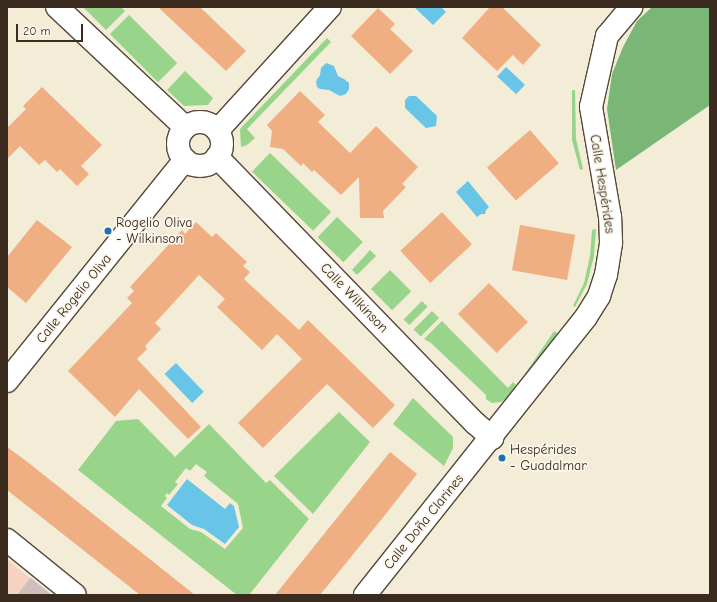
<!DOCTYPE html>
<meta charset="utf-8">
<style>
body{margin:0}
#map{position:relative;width:717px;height:602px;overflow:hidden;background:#f3edd7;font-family:"Comic Neue",sans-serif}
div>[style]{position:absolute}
.built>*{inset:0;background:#f6d2c3}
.industrial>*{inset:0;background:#d1bfbd}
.green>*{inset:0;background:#98d489;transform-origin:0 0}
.forest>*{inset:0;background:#7ab675}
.water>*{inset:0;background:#69c5e7;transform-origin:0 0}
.building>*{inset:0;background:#efaf83;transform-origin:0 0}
.roads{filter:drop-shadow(1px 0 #57473a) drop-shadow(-1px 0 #57473a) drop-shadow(0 1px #57473a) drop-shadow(0 -1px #57473a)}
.street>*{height:22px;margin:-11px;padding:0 11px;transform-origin:11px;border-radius:11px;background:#fff}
.street>.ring{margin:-11px;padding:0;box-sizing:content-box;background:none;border:22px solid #fff;border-radius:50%}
.dots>*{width:11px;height:11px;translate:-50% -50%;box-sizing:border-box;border:2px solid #fbf7ec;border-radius:50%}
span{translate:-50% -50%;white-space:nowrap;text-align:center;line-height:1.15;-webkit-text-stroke:3.5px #fbf7ec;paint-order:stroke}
.street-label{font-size:14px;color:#3b2a1e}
.poi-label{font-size:14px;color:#3b2a1e}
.left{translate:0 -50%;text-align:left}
.frame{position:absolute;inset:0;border:8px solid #3b2a1e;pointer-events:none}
.scale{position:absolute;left:16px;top:24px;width:67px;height:18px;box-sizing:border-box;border:2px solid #3b2a1e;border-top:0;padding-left:5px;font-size:12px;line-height:14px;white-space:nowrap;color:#3b2a1e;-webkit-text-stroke:3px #fbf7ec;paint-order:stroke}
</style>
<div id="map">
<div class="built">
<div style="clip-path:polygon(7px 559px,30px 578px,17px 595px,7px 595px)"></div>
</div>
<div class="industrial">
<div style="clip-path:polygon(30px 578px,31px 578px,52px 595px,17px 595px)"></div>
</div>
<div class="green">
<div style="clip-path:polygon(83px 7px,121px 7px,125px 11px,106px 30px)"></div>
<div style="left:129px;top:15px;width:68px;height:27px;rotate:45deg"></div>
<div style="clip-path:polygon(327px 38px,331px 42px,330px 43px,247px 129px,255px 138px,247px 145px,241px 147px,240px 129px)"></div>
<div style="clip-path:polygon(185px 71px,213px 98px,208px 105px,184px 106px,167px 90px)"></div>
<div style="clip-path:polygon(572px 90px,575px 90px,576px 139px,583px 169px,580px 170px,572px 140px)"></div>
<div style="left:270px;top:153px;width:85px;height:26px;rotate:44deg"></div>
<div style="left:337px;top:217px;width:36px;height:28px;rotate:44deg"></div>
<div style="clip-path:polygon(596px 229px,594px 256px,587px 284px,575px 307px,573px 306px,584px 283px,590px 256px,592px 230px)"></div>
<div style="clip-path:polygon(370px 250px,376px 256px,357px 275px,352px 270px)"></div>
<div style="left:390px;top:270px;width:30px;height:27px;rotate:45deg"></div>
<div style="left:422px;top:301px;width:8px;height:26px;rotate:45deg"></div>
<div style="left:432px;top:311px;width:10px;height:26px;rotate:45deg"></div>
<div style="clip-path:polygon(442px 321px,508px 388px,513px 382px,516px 385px,507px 398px,501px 402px,492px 403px,486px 399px,486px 395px,431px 343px,424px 339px)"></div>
<div style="left:554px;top:331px;width:4px;height:54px;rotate:34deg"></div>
<div style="clip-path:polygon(413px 398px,453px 437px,453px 448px,444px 466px,393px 424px)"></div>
<div style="clip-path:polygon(339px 412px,370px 442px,313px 514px,274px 476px)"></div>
<div style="clip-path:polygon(evenodd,138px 419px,175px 457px,209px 424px,266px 483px,270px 480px,309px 519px,249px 595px,237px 595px,78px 470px,116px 421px,138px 419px,196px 464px,207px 472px,204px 476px,238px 504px,243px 528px,225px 549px,201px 532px,190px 529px,161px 506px,167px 498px,165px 496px,167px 493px,169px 495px,178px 484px,175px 482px,186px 468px,190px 471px,196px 464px)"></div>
</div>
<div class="forest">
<div style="clip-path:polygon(652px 7px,710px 7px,710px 105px,616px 170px,607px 109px,612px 74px,623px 47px,637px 21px)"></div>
</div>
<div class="water">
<div style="clip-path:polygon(414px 7px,441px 7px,446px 12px,433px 25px)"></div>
<div style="clip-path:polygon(326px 63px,334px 66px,338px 76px,344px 79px,349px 83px,349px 89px,346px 94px,340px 96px,329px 90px,320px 89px,317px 87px,316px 81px,320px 75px,321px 68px)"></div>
<div style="left:506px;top:67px;width:26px;height:13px;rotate:43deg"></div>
<div style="clip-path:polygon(409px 96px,416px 96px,437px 116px,436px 126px,426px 128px,405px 108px,405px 100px)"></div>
<div style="clip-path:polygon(468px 181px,489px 207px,486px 210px,485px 214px,481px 214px,477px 217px,456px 192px)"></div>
<div style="left:176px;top:363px;width:40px;height:16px;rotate:46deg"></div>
<div style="clip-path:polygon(187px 479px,225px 509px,230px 503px,234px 506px,239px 527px,225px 544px,204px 529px,192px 525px,167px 505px)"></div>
</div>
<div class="building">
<div style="clip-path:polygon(158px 7px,200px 7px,246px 51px,226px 71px)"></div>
<div style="clip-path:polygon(490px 7px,502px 7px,541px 45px,523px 65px,513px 55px,497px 71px,462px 38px)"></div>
<div style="clip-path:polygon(378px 8px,395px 24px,390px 29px,413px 51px,390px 74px,351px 36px)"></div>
<div style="clip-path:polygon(42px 87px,102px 145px,81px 166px,89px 174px,77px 186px,60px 169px,57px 172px,45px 160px,39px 165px,20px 146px,7px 159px,7px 128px,26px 109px,23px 106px)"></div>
<div style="clip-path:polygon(300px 91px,325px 115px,318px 122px,350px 153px,376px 126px,418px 167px,402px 184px,406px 187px,383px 211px,384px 218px,360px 218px,359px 177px,341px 195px,314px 170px,312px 172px,303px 163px,301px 166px,283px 149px,270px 147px,272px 131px,267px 125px)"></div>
<div style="left:530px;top:130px;width:44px;height:57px;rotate:49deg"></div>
<div style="left:442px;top:212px;width:44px;height:57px;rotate:47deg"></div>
<div style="clip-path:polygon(37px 220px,72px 247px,26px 303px,7px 287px,7px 257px)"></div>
<div style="clip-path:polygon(196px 222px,212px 237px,216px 233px,247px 262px,243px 266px,250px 272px,244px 279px,299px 330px,308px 320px,395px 405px,373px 428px,327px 384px,263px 448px,238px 423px,302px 359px,277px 334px,262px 350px,217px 307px,225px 299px,199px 275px,155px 323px,161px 329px,145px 346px,147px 349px,137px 359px,201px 427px,188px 439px,139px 389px,115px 417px,68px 371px,132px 303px,127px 298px,134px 291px,130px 287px,182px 230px,185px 234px)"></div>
<div style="left:520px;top:225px;width:56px;height:46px;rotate:10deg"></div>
<div style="left:489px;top:283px;width:55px;height:44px;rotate:45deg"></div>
<div style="clip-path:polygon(7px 447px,25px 460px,195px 595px,140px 595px,116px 576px,7px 490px)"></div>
<div style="clip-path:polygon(390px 452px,417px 474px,385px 515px,320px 595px,275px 595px)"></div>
</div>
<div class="roads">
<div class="street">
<div style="left:57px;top:7px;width:175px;rotate:43.2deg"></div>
<div class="ring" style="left:178px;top:122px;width:22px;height:22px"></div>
<div style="left:218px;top:130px;width:166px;rotate:-47.7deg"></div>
<div style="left:217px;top:157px;width:371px;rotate:45.9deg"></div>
<div style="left:475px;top:423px;width:23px;rotate:41deg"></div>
<div style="left:7px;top:381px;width:284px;rotate:-51.2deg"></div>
<div style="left:7px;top:540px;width:87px;rotate:39deg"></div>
<div style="left:365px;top:595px;width:355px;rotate:-51.5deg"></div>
<div style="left:586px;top:317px;width:25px;rotate:-58deg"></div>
<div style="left:599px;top:296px;width:22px;rotate:-72deg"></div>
<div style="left:606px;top:275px;width:33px;rotate:-81deg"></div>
<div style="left:611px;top:242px;width:25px;rotate:-92deg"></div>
<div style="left:610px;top:217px;width:112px;rotate:-99.8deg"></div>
<div style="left:591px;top:107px;width:73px;rotate:-77.3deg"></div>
<div style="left:607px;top:36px;width:38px;rotate:-50deg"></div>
</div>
</div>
<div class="dots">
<div style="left:108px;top:231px;background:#1f6fb2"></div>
<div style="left:502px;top:458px;background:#1f6fb2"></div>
</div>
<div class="street-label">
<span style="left:602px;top:184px;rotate:81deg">Calle Hespérides</span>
<span style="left:354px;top:298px;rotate:46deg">Calle Wilkinson</span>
<span style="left:74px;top:299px;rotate:-51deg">Calle Rogelio Oliva</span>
<span style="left:424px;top:522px;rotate:-51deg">Calle Doña Clarines</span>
</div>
<div class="poi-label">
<span class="left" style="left:116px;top:231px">Rogelio Oliva<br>- Wilkinson</span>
<span class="left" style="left:510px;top:458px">Hespérides<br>- Guadalmar</span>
</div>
<div class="frame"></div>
<div class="scale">20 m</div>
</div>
